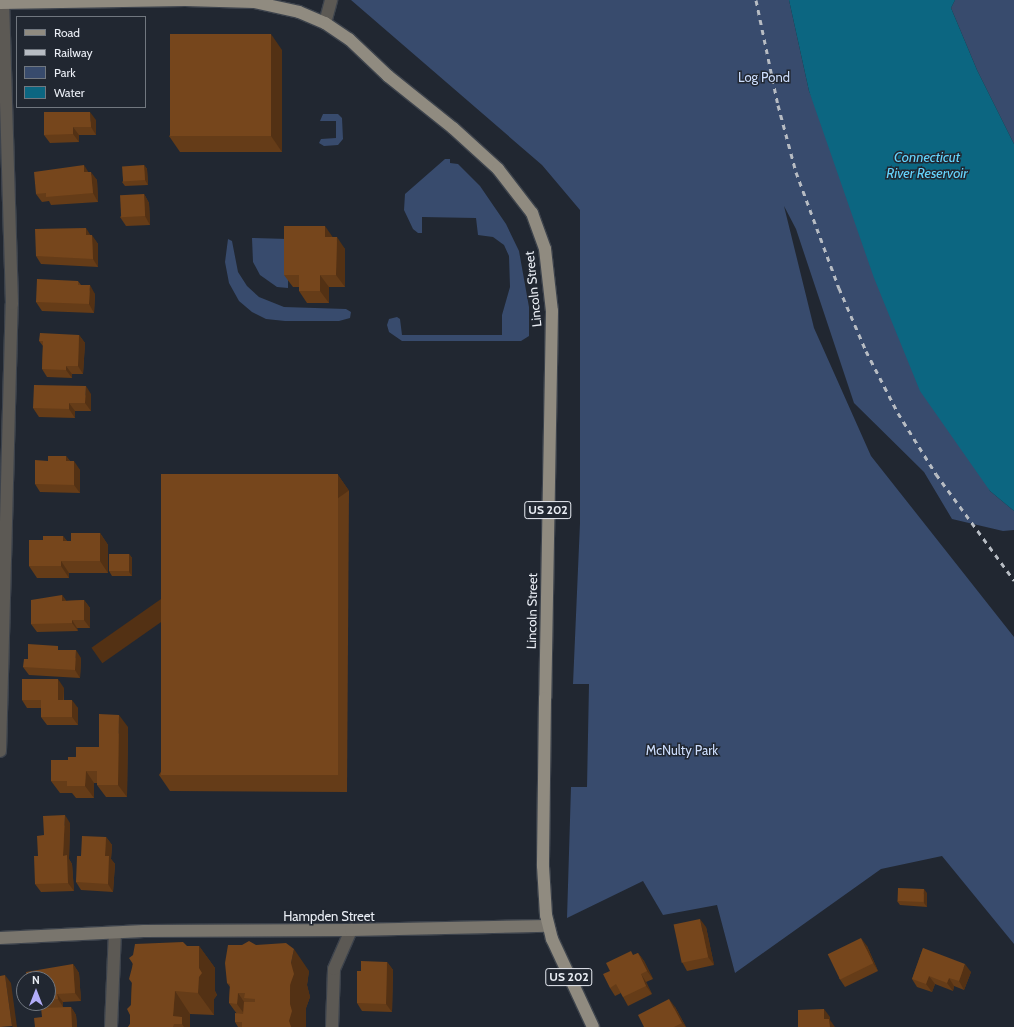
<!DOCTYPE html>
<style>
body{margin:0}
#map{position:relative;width:1014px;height:1027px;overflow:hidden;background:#212731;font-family:Cabin,sans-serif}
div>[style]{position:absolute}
.green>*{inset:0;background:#384b6d}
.water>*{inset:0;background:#0c6681}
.roads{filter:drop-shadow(1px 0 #3d434c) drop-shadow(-1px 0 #3d434c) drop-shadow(0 1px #3d434c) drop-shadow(0 -1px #3d434c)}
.minor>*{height:12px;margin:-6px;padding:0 6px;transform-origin:6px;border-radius:6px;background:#5c5954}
.secondary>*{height:12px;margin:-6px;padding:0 6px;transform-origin:6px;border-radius:6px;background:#79756d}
.primary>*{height:12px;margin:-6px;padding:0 6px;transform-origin:6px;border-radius:6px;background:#908b80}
.rail>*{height:3px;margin-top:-1.5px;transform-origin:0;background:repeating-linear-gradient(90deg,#b7bcc3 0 5px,transparent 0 10px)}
.wall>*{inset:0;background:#653c18}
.shaded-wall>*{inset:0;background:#533114;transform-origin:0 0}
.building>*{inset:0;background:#76461c;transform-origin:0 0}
span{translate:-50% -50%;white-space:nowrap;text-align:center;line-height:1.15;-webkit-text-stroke:3px #212731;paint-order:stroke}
.shield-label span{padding:1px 3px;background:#212731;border:1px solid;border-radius:3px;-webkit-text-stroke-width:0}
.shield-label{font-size:12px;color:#eaeef5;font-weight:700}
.park-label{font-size:13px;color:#cddefd}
.street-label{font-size:13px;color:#eaeef5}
.water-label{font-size:14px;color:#65d5fe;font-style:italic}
.legend{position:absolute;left:16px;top:16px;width:130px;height:92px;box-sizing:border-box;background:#212731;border:1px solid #71777f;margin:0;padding:5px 7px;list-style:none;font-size:12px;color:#eaeef5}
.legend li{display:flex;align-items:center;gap:8px;height:20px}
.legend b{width:20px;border:1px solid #71777f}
.north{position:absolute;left:16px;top:971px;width:40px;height:40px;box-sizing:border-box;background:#212731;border:1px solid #71777f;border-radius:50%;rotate:0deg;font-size:11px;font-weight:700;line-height:16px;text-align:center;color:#eaeef5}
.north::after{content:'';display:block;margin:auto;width:14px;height:18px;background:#b2adf9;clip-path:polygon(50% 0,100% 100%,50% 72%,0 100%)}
</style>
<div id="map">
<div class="green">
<div style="clip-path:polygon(351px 0,789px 0,809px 91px,990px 491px,1014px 511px,1014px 530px,1003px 531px,952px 519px,924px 472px,854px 403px,796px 229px,784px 206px,814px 328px,871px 456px,1014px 637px,1014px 944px,942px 856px,881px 869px,735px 973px,717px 905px,663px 915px,643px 881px,567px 918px,571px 787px,587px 787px,589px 684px,573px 684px,580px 523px,580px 210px,542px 165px)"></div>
<div style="clip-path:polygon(955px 0,1014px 0,1014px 144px,977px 70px,951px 8px)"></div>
<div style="clip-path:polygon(323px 114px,338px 114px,342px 118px,343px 139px,338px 145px,324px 146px,319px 143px,321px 139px,336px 138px,336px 121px,320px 121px)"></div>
<div style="clip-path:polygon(445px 159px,450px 159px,450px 163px,458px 164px,480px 186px,506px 224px,519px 251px,529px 307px,529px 336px,521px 341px,402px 341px,389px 332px,387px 325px,389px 319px,397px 317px,400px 319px,402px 335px,502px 335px,502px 315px,510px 287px,509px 256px,504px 245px,493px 237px,478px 235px,476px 218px,422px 217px,422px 233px,418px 233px,413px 229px,404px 210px,405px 194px)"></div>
<div style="clip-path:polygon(252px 238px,288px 239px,288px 288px,277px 287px,260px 275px,253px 262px)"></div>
<div style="clip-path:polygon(228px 239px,232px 241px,238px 272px,247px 286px,259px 297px,284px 307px,346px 309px,351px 312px,350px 318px,339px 321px,285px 321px,266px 319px,252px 312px,239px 301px,229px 283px,225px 262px)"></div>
</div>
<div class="water">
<div style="clip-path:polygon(789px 0,955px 0,951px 8px,977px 70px,1014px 144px,1014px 511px,990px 491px,920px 391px,874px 278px,809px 91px)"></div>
</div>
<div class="roads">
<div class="minor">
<div style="left:325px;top:23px;width:24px;rotate:-75deg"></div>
<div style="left:0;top:751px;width:447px;rotate:-88.5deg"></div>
<div style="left:12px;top:304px;width:304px;rotate:-91.7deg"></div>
<div style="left:111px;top:1027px;width:94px;rotate:-87.6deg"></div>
<div style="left:332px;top:1027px;width:58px;rotate:-88deg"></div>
<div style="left:334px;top:969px;width:43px;rotate:-66.4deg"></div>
</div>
<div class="secondary">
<div style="left:0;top:938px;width:144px;rotate:-2.8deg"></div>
<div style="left:144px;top:931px;width:207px;rotate:-0.3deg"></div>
<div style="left:351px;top:930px;width:197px;rotate:-1.2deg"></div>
</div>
<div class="primary">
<div style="left:0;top:3px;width:185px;rotate:-0.9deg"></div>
<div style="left:185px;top:0;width:69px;rotate:1.7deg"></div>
<div style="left:254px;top:2px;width:46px;rotate:12.5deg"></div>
<div style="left:299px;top:12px;width:28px;rotate:23deg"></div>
<div style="left:325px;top:23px;width:29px;rotate:34deg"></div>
<div style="left:349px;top:39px;width:54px;rotate:43.5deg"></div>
<div style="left:388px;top:76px;width:83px;rotate:38.7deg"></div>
<div style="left:453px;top:128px;width:61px;rotate:42.3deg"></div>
<div style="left:498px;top:169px;width:56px;rotate:52.3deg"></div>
<div style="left:532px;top:213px;width:38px;rotate:70deg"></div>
<div style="left:545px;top:249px;width:62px;rotate:83.6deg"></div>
<div style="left:552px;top:311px;width:387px;rotate:91deg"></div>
<div style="left:545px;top:698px;width:168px;rotate:90.7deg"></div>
<div style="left:543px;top:866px;width:49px;rotate:86.5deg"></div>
<div style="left:546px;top:915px;width:25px;rotate:76deg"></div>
<div style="left:552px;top:939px;width:97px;rotate:65deg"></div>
</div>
</div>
<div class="rail">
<div style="left:756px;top:0;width:107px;rotate:78.2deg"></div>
<div style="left:778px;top:105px;width:69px;rotate:75deg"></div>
<div style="left:796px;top:172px;width:124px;rotate:69.7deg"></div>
<div style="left:839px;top:288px;width:69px;rotate:66.8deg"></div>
<div style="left:866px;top:351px;width:70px;rotate:62.7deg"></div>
<div style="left:898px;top:413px;width:72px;rotate:58.1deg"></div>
<div style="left:936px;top:474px;width:132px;rotate:53.7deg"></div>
</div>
<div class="wall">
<div style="clip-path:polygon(282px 50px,282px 152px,180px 152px,169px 136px)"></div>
<div style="clip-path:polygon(96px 120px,96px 135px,79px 135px,79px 142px,50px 143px,44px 135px)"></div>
<div style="clip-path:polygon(144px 165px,147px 169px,148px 185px,125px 186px,122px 182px)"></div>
<div style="clip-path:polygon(88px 172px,97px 180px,98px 202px,51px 205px,49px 201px,42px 202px,36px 194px)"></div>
<div style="clip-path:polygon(144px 194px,149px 203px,150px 225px,126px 226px,120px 217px)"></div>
<div style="clip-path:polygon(91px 235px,98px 244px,98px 267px,41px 264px,36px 256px)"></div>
<div style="clip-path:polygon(333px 237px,345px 249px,345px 287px,329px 287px,329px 303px,307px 303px,299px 291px,299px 287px,293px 287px,284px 275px)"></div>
<div style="clip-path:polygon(78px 281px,81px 285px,95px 294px,94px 313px,42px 311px,36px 302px)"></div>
<div style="clip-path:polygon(79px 335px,85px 343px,83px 374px,72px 374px,72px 378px,47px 377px,42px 369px,43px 346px,39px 341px)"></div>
<div style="clip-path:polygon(91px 394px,91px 411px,75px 411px,75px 418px,39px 417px,33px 408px)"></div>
<div style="clip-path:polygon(66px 456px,70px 461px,80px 470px,80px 493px,40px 492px,35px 484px,48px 461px)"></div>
<div style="clip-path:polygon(338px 475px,349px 491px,347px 792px,170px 791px,159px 775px)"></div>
<div style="clip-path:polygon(100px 533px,108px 545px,108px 573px,69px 573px,69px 578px,37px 578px,29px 566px,43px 540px,63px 536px,67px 541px,71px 541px)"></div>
<div style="clip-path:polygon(129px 554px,132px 558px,132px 576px,112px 576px,109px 571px)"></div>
<div style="clip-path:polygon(62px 595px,66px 601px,84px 600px,90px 608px,90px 628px,77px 628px,78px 631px,37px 632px,31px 624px)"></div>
<div style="clip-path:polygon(81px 658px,80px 678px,29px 675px,23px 667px,28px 659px)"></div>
<div style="clip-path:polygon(64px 688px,64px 700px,78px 708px,78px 725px,47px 725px,41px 717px,41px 708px,27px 708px,22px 700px)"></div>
<div style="clip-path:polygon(128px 727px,127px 797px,106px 797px,97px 785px,97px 783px,94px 783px,94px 798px,76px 798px,72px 793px,60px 793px,51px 781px,68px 760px,99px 747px)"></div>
<div style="clip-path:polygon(70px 823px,69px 859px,72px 864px,74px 891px,41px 892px,35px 884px,38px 856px,44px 835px)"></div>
<div style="clip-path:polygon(106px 837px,112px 845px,111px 859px,115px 864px,113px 892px,81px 890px,76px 882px,81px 856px)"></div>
<div style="clip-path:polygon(927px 893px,927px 907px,900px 905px,897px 901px)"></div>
<div style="clip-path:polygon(706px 927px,714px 965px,687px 971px,682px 962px)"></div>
<div style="clip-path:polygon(242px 945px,309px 971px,307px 985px,310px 997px,306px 1008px,306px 1027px,238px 1027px,235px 1022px,237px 1014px,229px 1003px,230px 987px,227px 983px)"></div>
<div style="clip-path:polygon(187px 946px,199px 946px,215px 968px,215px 991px,217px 995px,214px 999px,214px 1015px,190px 1014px,190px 1027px,128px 1027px,130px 1024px,133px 955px)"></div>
<div style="clip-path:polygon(867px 946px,878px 971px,845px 987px,839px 978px)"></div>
<div style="clip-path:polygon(923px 948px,971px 972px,964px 990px,954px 986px,953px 991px,935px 984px,932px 992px,917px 987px,912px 979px)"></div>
<div style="clip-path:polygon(638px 953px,644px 961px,653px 979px,646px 982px,652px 994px,628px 1006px,623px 997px,621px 993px,615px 996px,610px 988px,610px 971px,634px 955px)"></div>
<div style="clip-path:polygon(387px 962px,393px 970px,392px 1012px,362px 1011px,357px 1003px,361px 971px)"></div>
<div style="clip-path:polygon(73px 964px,79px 973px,81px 1001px,63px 1002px,63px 1007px,71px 1007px,76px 1015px,77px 1027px,35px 1027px,42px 1017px,47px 1008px,45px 1004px,34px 1005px,32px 1003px,48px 1003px,48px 979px)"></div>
<div style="clip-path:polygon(675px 1007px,686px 1027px,644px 1027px)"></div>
</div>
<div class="shaded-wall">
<div style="clip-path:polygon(271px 34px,282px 50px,282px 152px,271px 136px)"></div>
<div style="clip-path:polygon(90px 112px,96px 120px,96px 135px,91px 127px)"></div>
<div style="clip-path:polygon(73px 127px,79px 135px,79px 142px,73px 134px)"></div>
<div style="clip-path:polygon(84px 165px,89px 173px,84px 172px)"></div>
<div style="clip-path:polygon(144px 165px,147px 169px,148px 185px,145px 180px)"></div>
<div style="clip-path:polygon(91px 172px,97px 180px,98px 202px,93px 193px)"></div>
<div style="clip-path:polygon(144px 194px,149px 203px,150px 225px,145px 216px)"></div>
<div style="clip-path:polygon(325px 226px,334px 239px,325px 237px)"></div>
<div style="clip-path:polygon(86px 228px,91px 236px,86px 235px)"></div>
<div style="clip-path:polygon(92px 235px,98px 244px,98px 267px,93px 259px)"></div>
<div style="clip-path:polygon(337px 237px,345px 249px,345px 287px,336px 275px)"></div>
<div style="clip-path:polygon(320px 275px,329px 287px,329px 303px,320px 291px)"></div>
<div style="clip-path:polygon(90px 285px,95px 294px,94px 313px,89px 304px)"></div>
<div style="clip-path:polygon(79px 335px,85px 343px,83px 374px,78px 366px)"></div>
<div style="clip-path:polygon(66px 366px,72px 374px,72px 378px,66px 370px)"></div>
<div style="clip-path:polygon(86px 386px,91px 394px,91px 411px,85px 403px)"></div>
<div style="clip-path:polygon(69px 403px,75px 411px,75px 418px,69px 409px)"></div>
<div style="clip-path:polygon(66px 456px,72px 464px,66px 461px)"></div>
<div style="clip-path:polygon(74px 461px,80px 470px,80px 493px,74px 485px)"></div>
<div style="left:338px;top:475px;width:19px;height:301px;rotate:55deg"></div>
<div style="clip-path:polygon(100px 533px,108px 545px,108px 573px,100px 561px)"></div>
<div style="clip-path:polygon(63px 536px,72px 548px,63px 541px)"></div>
<div style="clip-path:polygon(129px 554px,132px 558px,132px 576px,129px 572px)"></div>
<div style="clip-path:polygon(61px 561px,69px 573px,69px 578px,61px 566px)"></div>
<div style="clip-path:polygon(62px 595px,68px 603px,62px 601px)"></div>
<div style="clip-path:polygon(84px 600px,90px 608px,90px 628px,84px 620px)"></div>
<div style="clip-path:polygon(72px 620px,77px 628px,78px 631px,72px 623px)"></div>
<div style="clip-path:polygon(76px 650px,81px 658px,80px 678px,75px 670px)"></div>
<div style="clip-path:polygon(58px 679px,64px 688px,63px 708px,58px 700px)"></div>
<div style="clip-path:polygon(72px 700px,78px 708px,78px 725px,72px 717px)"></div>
<div style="clip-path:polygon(119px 715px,128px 727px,127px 797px,118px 785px)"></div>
<div style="clip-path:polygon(86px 771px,94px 783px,94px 798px,85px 786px)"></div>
<div style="clip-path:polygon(65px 815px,70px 823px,69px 859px,72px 864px,74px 891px,68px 883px,63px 856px)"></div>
<div style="clip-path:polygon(106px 837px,112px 845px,111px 859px,115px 864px,113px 892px,108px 884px,105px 856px)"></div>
<div style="clip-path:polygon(924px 889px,927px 893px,927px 907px,924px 903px)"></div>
<div style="clip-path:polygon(700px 919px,706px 927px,714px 965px,708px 957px)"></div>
<div style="clip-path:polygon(861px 938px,867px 946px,878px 971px,873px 963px)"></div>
<div style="clip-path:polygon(199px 946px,215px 968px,215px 991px,217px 995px,214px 999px,214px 1015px,198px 993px)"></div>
<div style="clip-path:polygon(294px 949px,309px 971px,307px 985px,310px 997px,306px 1008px,306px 1027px,291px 1027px,289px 1021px,291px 963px)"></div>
<div style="clip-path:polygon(638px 953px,644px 961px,653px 979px,647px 971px)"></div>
<div style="clip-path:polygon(387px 962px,393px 970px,392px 1012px,386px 1004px)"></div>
<div style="clip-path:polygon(73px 964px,79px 973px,81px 1001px,75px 993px)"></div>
<div style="clip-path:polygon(965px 964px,971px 972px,964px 990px,959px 981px)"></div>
<div style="clip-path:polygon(641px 974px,646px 982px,652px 994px,646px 986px)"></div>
<div style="clip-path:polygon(5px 975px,11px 983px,17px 1027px,13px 1027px,12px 1026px)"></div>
<div style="clip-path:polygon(929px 976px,935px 984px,932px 992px,926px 984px)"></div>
<div style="clip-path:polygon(949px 978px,954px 986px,953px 991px,947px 983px)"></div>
<div style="clip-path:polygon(175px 991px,190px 1014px,190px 1027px,184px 1027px,182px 1024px,173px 1016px)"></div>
<div style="clip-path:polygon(238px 993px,253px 1015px,253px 1026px,237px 1004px)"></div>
<div style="clip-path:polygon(57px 994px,63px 1002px,63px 1007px,58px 999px)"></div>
<div style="clip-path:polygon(669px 999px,675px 1007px,686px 1027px,682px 1023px)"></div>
<div style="clip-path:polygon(71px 1007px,76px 1015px,77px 1027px,72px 1027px)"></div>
<div style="clip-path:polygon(824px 1009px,830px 1017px,830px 1020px,835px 1027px,830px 1027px,824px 1019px)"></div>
</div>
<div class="building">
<div style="left:170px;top:34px;width:101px;height:102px"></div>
<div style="clip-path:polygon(44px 112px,90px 112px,91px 127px,73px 127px,73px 134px,44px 135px)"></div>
<div style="clip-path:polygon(84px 165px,84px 172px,91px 172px,93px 193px,46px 197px,46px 193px,36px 194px,34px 172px)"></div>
<div style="left:144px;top:165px;width:15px;height:22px;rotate:86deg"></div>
<div style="left:144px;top:194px;width:22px;height:24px;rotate:87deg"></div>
<div style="clip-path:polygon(284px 226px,325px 226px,325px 237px,337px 237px,336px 275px,320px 275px,320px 291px,299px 291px,299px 275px,284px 275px)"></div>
<div style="clip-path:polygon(86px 228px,86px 235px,92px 235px,93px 259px,36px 256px,35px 229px)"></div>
<div style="clip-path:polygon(37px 279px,78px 281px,78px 285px,90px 285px,89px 304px,36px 302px)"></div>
<div style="clip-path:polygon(40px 333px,79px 335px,78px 366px,66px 366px,66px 370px,42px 369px,43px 341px,39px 341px)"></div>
<div style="clip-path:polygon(34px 385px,86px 386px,85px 403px,69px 403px,69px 409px,33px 408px)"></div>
<div style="clip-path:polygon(48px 456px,66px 456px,66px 461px,74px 461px,74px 485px,35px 484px,35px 460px,48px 461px)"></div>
<div style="left:161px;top:474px;width:177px;height:301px"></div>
<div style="clip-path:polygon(71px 533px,100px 533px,100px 561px,61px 561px,61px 566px,29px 566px,29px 540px,43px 540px,43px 536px,63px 536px,63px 541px,71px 541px)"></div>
<div style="left:109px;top:554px;width:20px;height:17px"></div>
<div style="clip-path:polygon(62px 595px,62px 601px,84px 600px,84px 620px,72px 620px,72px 623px,31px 624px,31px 600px)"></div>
<div style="clip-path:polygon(28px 644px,58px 646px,58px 650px,76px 650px,75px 670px,23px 667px,24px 659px,28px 659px)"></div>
<div style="clip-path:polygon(22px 679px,58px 679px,58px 700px,72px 700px,72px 717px,41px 717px,41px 700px,22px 700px)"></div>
<div style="clip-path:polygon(99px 714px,119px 715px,118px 785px,97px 785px,97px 771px,86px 771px,85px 786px,67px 786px,67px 781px,51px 781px,51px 760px,68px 760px,68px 757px,76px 757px,76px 747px,99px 747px)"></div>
<div style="clip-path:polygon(65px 815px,63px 856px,67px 855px,68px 883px,35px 884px,34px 856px,38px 856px,37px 836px,44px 835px,43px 816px)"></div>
<div style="clip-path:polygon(82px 836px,106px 837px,105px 856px,109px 856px,108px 884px,76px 882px,77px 856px,81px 856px)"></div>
<div style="left:898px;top:888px;width:26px;height:13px;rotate:2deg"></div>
<div style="left:700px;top:919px;width:39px;height:27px;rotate:78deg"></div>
<div style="left:861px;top:938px;width:28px;height:37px;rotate:64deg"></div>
<div style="clip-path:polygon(249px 941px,256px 945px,286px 943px,294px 949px,291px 963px,294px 974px,290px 985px,290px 1004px,292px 1011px,289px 1021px,291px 1027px,242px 1027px,242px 1022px,235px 1022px,235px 1013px,243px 1014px,244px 1002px,255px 1002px,255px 999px,244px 998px,245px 993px,238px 993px,237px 1004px,229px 1003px,230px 984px,227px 983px,225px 963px,228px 945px,242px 945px)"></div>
<div style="clip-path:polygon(183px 942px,187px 946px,199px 946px,199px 968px,202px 973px,199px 977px,198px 993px,175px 991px,173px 1016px,182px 1017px,182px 1024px,174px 1024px,173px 1027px,128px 1027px,130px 1024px,130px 1015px,127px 1009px,131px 1005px,132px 983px,129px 979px,133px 964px,129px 958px,133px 955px,135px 944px)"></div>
<div style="clip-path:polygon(923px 948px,965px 964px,959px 981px,949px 978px,947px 983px,929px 976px,926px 984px,912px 979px)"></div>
<div style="clip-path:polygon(631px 951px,633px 955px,638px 953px,647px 971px,641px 974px,646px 986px,623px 997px,616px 984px,610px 988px,603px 974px,610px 971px,606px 963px)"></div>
<div style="clip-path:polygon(361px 961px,387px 962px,386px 1004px,357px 1003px,357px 971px,361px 971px)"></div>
<div style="clip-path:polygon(73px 964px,75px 993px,57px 994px,58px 999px,48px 1000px,48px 979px,27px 979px,26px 972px)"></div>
<div style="clip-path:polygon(5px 975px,12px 1026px,0 1027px,0 976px)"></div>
<div style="clip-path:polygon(669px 999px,682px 1023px,674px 1027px,644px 1027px,638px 1015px)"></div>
<div style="clip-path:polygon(71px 1007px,72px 1027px,35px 1027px,34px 1018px,42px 1017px,41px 1008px)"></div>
<div style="clip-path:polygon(824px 1009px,824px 1019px,829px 1019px,830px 1027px,798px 1027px,798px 1010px)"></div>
</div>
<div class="shield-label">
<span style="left:548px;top:510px">US 202</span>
<span style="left:569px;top:977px">US 202</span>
</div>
<div class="park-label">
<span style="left:764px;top:77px">Log Pond</span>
<span style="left:682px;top:750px">McNulty Park</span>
</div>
<div class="street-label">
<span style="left:533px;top:289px;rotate:-96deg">Lincoln Street</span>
<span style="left:532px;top:611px;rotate:-89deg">Lincoln Street</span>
<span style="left:329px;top:916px">Hampden Street</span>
</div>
<div class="water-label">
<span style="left:927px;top:165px">Connecticut<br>River Reservoir</span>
</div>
<ul class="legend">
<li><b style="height:5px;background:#908b80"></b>Road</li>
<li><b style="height:5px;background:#b7bcc3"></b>Railway</li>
<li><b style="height:11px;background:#384b6d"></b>Park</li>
<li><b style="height:11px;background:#0c6681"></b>Water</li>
</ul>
<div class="north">N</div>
</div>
